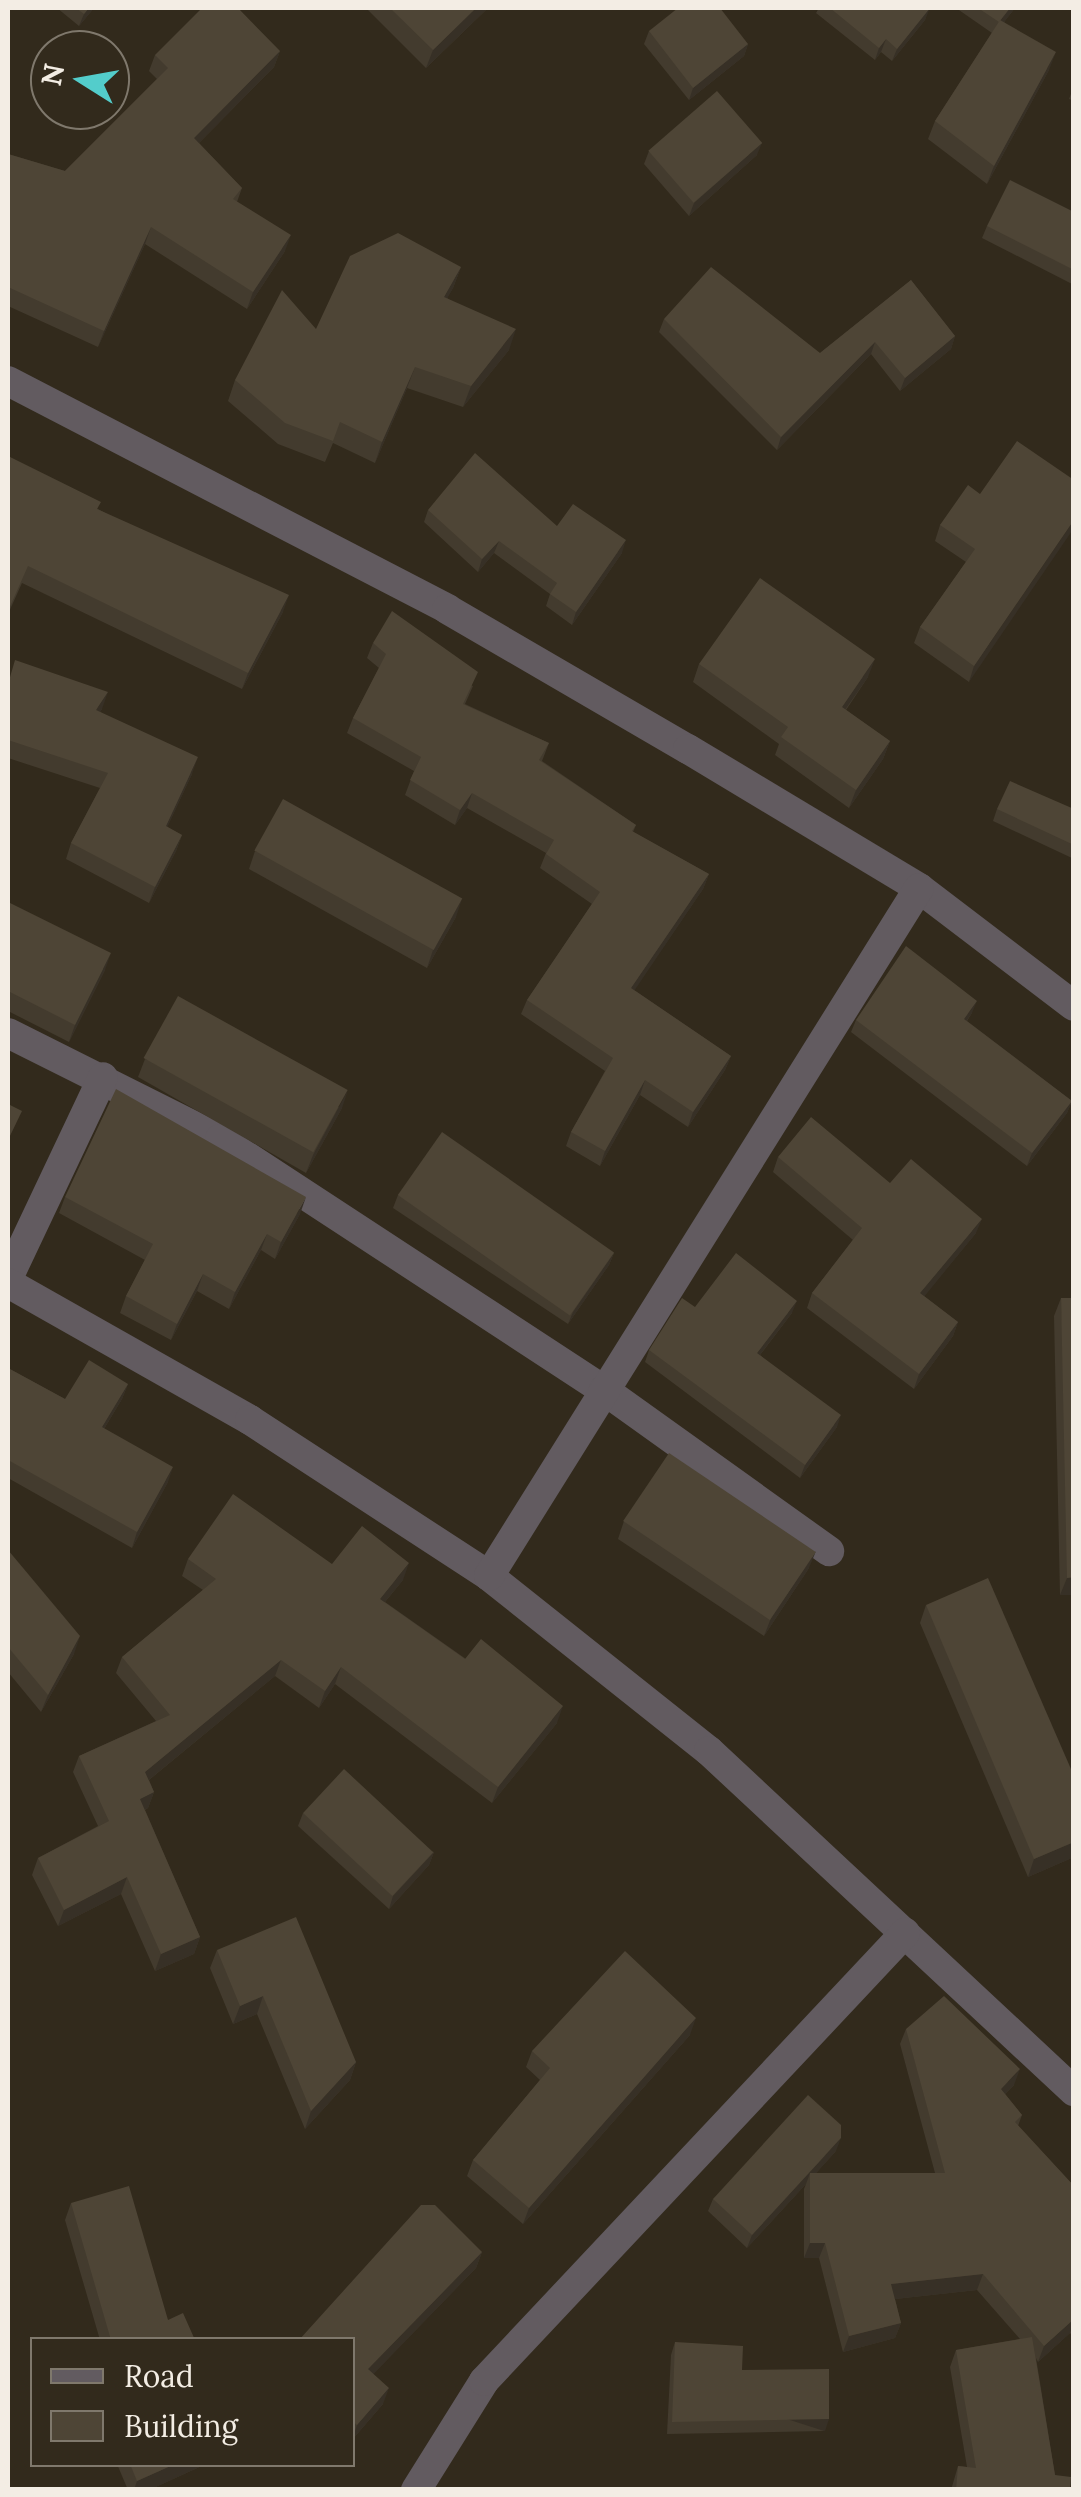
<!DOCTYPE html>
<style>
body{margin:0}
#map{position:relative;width:1081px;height:2497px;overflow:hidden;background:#322a1c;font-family:Lora,serif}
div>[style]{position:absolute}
.minor>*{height:30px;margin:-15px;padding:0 15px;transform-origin:15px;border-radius:15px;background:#625b60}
.wall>*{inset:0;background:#433b2e}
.shaded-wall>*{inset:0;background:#373026;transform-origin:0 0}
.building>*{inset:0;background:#4e4536;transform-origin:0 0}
span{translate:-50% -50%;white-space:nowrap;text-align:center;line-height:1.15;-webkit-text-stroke:8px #322a1c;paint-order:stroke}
.frame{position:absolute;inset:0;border:10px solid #f3ede4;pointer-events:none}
.legend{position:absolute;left:30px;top:2337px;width:325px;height:130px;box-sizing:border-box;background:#322a1c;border:2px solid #7f786c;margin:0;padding:12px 18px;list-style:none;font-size:30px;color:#f3ede4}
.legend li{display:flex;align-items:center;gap:20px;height:50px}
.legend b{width:50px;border:2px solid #7f786c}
.north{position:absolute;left:30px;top:30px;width:100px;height:100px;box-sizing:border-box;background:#322a1c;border:2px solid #7f786c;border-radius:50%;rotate:281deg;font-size:28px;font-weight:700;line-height:40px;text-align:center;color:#f3ede4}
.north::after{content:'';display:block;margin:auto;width:35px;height:45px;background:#53cdcb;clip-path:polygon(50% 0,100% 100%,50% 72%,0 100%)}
</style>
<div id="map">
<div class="minor">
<div style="left:8px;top:381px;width:495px;rotate:27.4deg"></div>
<div style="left:447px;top:609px;width:279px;rotate:30.2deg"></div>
<div style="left:688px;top:749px;width:270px;rotate:31deg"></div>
<div style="left:919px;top:888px;width:195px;rotate:37.3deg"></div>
<div style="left:8px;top:1033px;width:237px;rotate:26.6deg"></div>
<div style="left:220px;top:1139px;width:459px;rotate:33.2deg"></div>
<div style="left:604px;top:1390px;width:277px;rotate:35.6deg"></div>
<div style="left:8px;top:1278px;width:222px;rotate:-64.7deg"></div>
<div style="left:8px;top:1283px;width:278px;rotate:29.5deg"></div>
<div style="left:250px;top:1420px;width:285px;rotate:33.1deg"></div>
<div style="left:489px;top:1576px;width:281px;rotate:38.5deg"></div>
<div style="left:709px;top:1751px;width:499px;rotate:43deg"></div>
<div style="left:489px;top:1576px;width:811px;rotate:-57.99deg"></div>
<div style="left:416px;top:2490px;width:128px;rotate:-58deg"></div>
<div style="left:484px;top:2381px;width:615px;rotate:-46.78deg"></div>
</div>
<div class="wall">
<div style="clip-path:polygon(57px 8px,94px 8px,79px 26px)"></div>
<div style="clip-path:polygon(366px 8px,488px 8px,426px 68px)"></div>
<div style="clip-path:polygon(819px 8px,929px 8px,925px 20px,892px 61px,881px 52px,875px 60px,816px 13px)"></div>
<div style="clip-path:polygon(956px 8px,1015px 8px,1004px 22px,1049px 70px,987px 184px,928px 139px,935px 121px,992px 33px)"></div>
<div style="clip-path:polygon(649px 31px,748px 44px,744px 56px,689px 100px,644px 44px)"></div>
<div style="clip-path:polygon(280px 51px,274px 67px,199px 143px,242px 188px,237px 202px,285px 251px,247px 309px,145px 244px,98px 347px,8px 306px,8px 154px,65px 171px,157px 79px,149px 71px,155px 55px)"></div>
<div style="clip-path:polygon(1074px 86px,1074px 101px,1069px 99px)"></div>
<div style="clip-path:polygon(649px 151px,757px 155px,689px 216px,644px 164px)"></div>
<div style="clip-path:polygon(1074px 212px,1074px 285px,982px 238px,987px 226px)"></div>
<div style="clip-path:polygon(461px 267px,453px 288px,447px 298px,509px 350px,463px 407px,407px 388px,375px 463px,333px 443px,325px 462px,278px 444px,228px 401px,235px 380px,316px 329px)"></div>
<div style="clip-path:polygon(911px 280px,955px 336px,951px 349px,900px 391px,871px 354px,777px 450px,659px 332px,664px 319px,820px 353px)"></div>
<div style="clip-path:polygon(8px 456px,98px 509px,283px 612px,242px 689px,22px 583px,8px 614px)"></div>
<div style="clip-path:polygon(1074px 480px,969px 682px,914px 643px,920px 627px,966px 562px,935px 541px,940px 525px,980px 494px)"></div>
<div style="clip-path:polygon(428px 510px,557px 526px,622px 553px,572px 625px,546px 606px,550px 594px,494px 553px,478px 572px,424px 522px)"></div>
<div style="clip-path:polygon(373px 643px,473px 686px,465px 704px,549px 743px,542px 761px,636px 825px,633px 832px,709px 874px,703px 889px,634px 990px,731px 1056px,725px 1070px,688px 1127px,640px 1095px,600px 1166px,566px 1146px,571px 1132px,605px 1071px,521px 1014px,527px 1000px,592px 904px,540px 868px,546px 853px,467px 808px,455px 825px,405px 795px,414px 771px,347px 733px,353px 718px,379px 668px,367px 658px)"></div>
<div style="clip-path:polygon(699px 664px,868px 677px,846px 710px,890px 741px,883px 759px,849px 808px,775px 755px,779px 744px,693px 682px)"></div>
<div style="clip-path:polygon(8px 681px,102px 709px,100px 712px,192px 774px,167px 827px,182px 835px,176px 851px,149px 903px,66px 859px,71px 843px,100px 788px,8px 758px)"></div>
<div style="clip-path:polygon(997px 809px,1074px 809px,1074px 859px,993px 821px)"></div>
<div style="clip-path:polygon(255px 851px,456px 917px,427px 968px,249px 869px)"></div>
<div style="clip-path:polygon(8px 902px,105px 970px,69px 1042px,8px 1011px)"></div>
<div style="clip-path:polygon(972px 1013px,967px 1021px,1072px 1101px,1067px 1113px,1027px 1166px,851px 1032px,856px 1020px)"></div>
<div style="clip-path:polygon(145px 1059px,342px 1108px,306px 1173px,138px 1077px)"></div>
<div style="clip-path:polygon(778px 1157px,890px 1183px,976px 1233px,924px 1296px,958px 1322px,953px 1336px,914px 1389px,807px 1308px,812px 1293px,853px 1240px,773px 1172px)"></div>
<div style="clip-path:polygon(398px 1195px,614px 1253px,609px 1265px,568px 1324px,393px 1208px)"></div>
<div style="clip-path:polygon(65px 1197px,300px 1214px,275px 1259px,261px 1250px,229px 1309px,197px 1291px,171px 1340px,120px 1313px,126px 1296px,145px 1260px,59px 1213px)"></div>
<div style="clip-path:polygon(1061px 1298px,1074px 1595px,1060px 1595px,1054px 1316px)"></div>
<div style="clip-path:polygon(695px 1307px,792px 1313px,760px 1355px,837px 1427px,800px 1478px,645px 1362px,649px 1350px)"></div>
<div style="clip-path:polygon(8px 1368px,65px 1399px,128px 1384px,122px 1399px,104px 1429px,168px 1482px,132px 1548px,8px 1478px)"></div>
<div style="clip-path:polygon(624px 1521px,809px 1568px,764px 1636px,618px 1539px)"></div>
<div style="clip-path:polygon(8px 1550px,74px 1654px,41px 1712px,8px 1672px)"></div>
<div style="clip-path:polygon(188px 1559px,332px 1564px,403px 1580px,385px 1602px,557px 1723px,492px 1803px,335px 1684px,319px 1708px,275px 1676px,149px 1780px,154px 1792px,148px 1808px,145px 1810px,200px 1937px,194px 1954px,155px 1971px,121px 1894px,58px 1926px,32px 1875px,38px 1858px,98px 1826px,73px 1772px,79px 1756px,156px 1721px,116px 1673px,122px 1657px,203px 1590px,182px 1576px)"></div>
<div style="clip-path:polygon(926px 1605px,1074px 1776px,1074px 1857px,1028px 1877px,920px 1623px)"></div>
<div style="clip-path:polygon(303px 1813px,434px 1852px,429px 1865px,389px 1909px,298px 1826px)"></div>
<div style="clip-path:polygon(217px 1950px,356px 2062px,350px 2080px,305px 2129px,257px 2014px,233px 2024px,210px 1968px)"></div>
<div style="clip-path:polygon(906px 2029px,1014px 2085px,1005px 2094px,1022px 2115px,1018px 2126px,1074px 2186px,1074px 2337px,1070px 2333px,1038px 2362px,1036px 2358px,1055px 2475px,1070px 2490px,951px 2490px,958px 2466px,967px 2467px,950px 2367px,956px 2350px,1020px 2339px,977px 2290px,895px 2299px,901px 2323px,895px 2338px,843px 2352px,819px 2258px,804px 2258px,804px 2189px,806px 2184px,747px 2248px,708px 2211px,713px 2199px,836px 2151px,816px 2173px,935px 2173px,900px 2044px)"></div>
<div style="clip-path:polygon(690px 2035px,523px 2224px,467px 2176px,473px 2160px,540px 2080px,526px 2067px,532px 2051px)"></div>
<div style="clip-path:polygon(71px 2203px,168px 2320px,195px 2340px,100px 2340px,65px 2220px)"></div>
<div style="clip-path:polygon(482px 2252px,476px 2268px,373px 2374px,383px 2404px,352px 2440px,352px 2340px)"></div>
<div style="clip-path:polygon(675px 2342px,742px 2370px,825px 2431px,667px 2434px,671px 2355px)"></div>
<div style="clip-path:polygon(117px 2464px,206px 2464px,149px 2490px,128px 2490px)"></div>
</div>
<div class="shaded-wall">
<div style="clip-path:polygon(89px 8px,94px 8px,79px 26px,84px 14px)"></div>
<div style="clip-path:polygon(476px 8px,488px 8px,426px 68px,433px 50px)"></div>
<div style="clip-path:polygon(930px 8px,925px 20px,892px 61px,897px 49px)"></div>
<div style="clip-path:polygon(1010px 8px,1015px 8px,994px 35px,999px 22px)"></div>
<div style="clip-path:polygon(886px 39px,881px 52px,875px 60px,879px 48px)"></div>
<div style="clip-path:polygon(748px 44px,744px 56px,689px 100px,693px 88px)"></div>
<div style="clip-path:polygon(280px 51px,274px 67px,188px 154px,194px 138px)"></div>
<div style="clip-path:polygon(1056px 52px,1049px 70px,987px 184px,994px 166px)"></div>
<div style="clip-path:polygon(762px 143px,757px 155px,689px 216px,694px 203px)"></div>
<div style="clip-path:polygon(151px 227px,145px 244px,98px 347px,104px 331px)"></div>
<div style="clip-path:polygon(291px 235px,285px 251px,247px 309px,253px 292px)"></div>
<div style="clip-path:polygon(461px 267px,453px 288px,436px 318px,444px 297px)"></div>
<div style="clip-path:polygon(516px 329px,509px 350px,463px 407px,471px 386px)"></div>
<div style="clip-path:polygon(955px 336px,951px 349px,900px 391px,905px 378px)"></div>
<div style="clip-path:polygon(875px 342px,871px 354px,777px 450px,781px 437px)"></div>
<div style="clip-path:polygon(415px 367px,407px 388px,375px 463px,382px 442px)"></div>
<div style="clip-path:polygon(1074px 520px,1074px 528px,969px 682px,974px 666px)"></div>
<div style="clip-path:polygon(626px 540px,622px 553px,572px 625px,576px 612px)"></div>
<div style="clip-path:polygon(499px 541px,494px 553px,478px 572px,482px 559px)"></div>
<div style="clip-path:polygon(289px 595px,283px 612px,242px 689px,248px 673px)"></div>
<div style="clip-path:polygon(875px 659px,868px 677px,835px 724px,842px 707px)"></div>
<div style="clip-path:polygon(108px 692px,102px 709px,90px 727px,96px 710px)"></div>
<div style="clip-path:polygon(890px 741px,883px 759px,849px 808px,856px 790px)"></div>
<div style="clip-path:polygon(198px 757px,192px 774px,160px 843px,166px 826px)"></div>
<div style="clip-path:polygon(472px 793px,467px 808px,455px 825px,460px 810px)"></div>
<div style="clip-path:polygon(182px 835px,176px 851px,149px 903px,155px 887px)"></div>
<div style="clip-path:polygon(709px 874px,703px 889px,626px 1003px,631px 988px)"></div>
<div style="clip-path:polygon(462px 899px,456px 917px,427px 968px,433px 950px)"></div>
<div style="clip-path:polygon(111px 953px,105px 970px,69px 1042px,75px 1025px)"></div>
<div style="clip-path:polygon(977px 1001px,972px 1013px,959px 1031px,964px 1019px)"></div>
<div style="clip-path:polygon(731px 1056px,725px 1070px,688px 1127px,693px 1112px)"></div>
<div style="clip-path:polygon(645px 1080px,640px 1095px,600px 1166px,605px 1151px)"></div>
<div style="clip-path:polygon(348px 1090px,342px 1108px,306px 1173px,313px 1155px)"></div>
<div style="clip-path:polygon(1072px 1101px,1067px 1113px,1027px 1166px,1032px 1153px)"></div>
<div style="clip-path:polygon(306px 1197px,300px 1214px,275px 1259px,281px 1242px)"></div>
<div style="clip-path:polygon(982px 1219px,976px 1233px,915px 1308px,920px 1293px)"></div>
<div style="clip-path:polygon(267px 1234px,261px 1250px,229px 1309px,235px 1292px)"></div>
<div style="clip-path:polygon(614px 1253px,609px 1265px,568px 1324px,573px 1312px)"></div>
<div style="clip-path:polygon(203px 1274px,197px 1291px,171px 1340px,177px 1324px)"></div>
<div style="clip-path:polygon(797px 1301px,792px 1313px,752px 1365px,757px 1353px)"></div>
<div style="clip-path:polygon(958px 1322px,953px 1336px,914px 1389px,919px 1374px)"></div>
<div style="clip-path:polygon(128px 1384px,122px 1399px,96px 1442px,102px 1427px)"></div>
<div style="clip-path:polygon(841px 1415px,837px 1427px,800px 1478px,805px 1465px)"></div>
<div style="clip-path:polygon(173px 1467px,168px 1482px,132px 1548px,137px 1532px)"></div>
<div style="clip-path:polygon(816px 1551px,809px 1568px,764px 1636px,771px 1618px)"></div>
<div style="clip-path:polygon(409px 1563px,403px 1580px,374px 1615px,380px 1599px)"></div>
<div style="clip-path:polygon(1074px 1577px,1074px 1595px,1060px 1595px,1067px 1578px)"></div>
<div style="clip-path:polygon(80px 1636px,74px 1654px,41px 1712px,48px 1695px)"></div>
<div style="clip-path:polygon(281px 1660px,275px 1676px,139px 1788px,145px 1772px)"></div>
<div style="clip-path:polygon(341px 1667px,335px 1684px,319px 1708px,325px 1691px)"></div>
<div style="clip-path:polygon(563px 1706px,557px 1723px,492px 1803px,498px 1787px)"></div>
<div style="clip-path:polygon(154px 1792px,148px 1808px,134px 1815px,140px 1799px)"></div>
<div style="clip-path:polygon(1074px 1842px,1074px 1857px,1028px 1877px,1034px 1859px)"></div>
<div style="clip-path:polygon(434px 1852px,429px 1865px,389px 1909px,393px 1896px)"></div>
<div style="clip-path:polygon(127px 1877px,121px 1894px,58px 1926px,64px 1910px)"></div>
<div style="clip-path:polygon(200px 1937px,194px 1954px,155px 1971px,161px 1954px)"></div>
<div style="clip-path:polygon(263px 1996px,257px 2014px,233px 2024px,240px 2006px)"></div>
<div style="clip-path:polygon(696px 2018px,690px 2035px,523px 2224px,529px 2208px)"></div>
<div style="clip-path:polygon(356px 2062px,350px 2080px,305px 2129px,311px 2111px)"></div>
<div style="clip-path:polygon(1020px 2069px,1014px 2085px,995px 2104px,1001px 2089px)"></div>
<div style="clip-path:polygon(841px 2138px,836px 2151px,810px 2180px,810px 2173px,806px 2184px,747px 2248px,752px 2235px)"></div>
<div style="clip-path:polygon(810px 2243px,825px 2243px,819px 2258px,804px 2258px)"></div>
<div style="clip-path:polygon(482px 2252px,476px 2268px,362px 2386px,368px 2369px)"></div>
<div style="clip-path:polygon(983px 2274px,977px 2290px,886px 2300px,891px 2284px)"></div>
<div style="clip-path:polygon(1074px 2319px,1070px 2333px,1038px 2362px,1044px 2346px)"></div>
<div style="clip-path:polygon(901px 2323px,895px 2338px,843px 2352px,849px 2336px)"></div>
<div style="clip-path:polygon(389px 2388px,383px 2404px,352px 2440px,357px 2425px)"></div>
<div style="left:829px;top:2419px;width:13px;height:157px;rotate:108deg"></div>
<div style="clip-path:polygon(175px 2464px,206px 2464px,149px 2490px,134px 2490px,137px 2481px)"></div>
</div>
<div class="building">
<div style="clip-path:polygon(76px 8px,89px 8px,84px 14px)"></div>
<div style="clip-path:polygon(202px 8px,238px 8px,280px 51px,194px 138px,242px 188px,233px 199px,291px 235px,253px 292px,151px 227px,104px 331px,8px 287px,8px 154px,65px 171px,168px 68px,155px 55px)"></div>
<div style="clip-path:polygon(390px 8px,476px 8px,433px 50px)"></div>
<div style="clip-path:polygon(678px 8px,720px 8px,748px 44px,693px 88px,649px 31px)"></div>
<div style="clip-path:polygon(830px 8px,930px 8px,897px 49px,886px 39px,879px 48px)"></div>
<div style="clip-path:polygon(978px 8px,1010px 8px,999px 22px)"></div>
<div style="clip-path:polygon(1000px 20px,1056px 52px,994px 166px,935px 121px)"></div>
<div style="left:717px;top:91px;width:69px;height:91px;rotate:49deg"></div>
<div style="clip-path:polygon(1010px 180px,1074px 212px,1074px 270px,987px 226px)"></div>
<div style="clip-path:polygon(398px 233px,461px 267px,444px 297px,516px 329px,471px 386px,415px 367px,382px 442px,340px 422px,333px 441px,285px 423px,235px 380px,282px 290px,316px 329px,350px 256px)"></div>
<div style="clip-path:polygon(711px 267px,820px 353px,911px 280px,955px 336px,905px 378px,875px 342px,781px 437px,664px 319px)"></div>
<div style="clip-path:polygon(1017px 441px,1074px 480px,1074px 520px,974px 666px,920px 627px,975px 549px,940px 525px,968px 485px,980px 494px)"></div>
<div style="clip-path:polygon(475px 453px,557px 526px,573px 504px,626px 540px,576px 612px,550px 594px,557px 583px,499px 541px,482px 559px,428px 510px)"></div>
<div style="clip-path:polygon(8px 456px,101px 502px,97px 509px,289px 595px,248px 673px,28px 566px,8px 611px)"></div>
<div style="clip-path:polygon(760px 578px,875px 659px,842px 707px,890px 741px,856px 790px,781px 737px,788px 727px,699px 664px)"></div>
<div style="clip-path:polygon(392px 611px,478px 672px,463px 704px,549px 743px,539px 760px,636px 825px,632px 831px,709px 874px,631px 988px,731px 1056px,693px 1112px,645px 1080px,605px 1151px,571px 1132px,613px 1058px,527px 1000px,600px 892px,546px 854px,554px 840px,472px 793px,460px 810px,410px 780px,421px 757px,353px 718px,386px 654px,373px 643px)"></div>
<div style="clip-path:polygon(15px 660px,108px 692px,96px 710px,198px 757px,166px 826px,182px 835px,155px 887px,71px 843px,108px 773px,8px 740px,8px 684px)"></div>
<div style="clip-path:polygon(1010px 781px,1074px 809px,1074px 845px,997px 809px)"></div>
<div style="left:283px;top:799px;width:205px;height:59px;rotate:29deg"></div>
<div style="clip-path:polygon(8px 902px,111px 953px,75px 1025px,8px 991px)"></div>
<div style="clip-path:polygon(906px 946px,977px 1001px,964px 1019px,1072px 1101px,1032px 1153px,856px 1020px)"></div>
<div style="left:178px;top:996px;width:194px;height:71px;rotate:29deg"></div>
<div style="clip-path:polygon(116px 1089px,306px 1197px,281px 1242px,267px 1234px,235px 1292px,203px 1274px,177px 1324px,126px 1296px,153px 1244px,65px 1197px)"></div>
<div style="clip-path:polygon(8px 1104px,22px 1111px,8px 1140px)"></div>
<div style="clip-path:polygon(811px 1117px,890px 1183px,911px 1159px,982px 1219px,920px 1293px,958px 1322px,919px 1374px,812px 1293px,862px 1228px,778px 1157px)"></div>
<div style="left:442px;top:1132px;width:210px;height:77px;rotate:35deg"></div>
<div style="clip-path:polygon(736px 1253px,797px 1301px,757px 1353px,841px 1415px,805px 1465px,649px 1350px,682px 1298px,695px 1307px)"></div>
<div style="clip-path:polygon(1061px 1298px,1074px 1298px,1074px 1577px,1067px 1578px)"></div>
<div style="clip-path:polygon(89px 1360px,128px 1384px,102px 1427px,173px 1467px,137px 1532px,8px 1460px,8px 1368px,65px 1399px)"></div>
<div style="left:669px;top:1453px;width:177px;height:82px;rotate:34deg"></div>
<div style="clip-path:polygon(233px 1494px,332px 1564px,362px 1526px,409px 1563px,380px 1599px,465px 1659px,481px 1639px,563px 1706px,498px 1787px,341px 1667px,325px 1691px,281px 1660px,145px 1772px,154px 1792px,140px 1799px,200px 1937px,161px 1954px,127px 1877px,64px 1910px,38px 1858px,109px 1821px,79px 1756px,170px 1715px,122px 1657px,216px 1579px,188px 1559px)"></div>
<div style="clip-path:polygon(8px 1550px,80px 1636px,48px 1695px,8px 1647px)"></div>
<div style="clip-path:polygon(988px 1578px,1074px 1776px,1074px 1842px,1034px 1859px,926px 1605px)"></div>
<div style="left:344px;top:1769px;width:122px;height:60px;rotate:43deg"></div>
<div style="clip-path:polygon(296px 1917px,356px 2062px,311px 2111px,263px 1996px,240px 2006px,217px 1950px)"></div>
<div style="clip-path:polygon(625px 1951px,696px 2018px,529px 2208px,473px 2160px,550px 2068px,532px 2051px)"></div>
<div style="clip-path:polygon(944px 1996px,1020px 2069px,1001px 2089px,1022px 2115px,1015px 2122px,1074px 2186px,1074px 2319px,1044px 2346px,983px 2274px,891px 2284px,901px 2323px,849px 2336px,825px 2243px,810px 2243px,810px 2173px,945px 2173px,906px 2029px)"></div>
<div style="clip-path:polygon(808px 2095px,841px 2125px,841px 2138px,752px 2235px,713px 2199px)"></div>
<div style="clip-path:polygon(129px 2186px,168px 2320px,183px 2313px,195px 2340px,111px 2340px,71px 2203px)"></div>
<div style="clip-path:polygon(421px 2205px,435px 2205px,482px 2252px,368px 2369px,389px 2388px,357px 2425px,352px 2421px,352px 2340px,299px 2340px)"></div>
<div style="clip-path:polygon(1032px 2337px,1055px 2475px,1071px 2477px,1070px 2490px,956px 2490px,958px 2466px,976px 2468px,956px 2350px)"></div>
<div style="clip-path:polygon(675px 2342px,743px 2346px,742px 2370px,829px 2369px,829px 2419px,672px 2422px)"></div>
<div style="clip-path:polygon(130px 2464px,175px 2464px,137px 2481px)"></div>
</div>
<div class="frame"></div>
<ul class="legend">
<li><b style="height:12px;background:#625b60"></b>Road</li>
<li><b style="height:28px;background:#4e4536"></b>Building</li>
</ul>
<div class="north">N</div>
</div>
